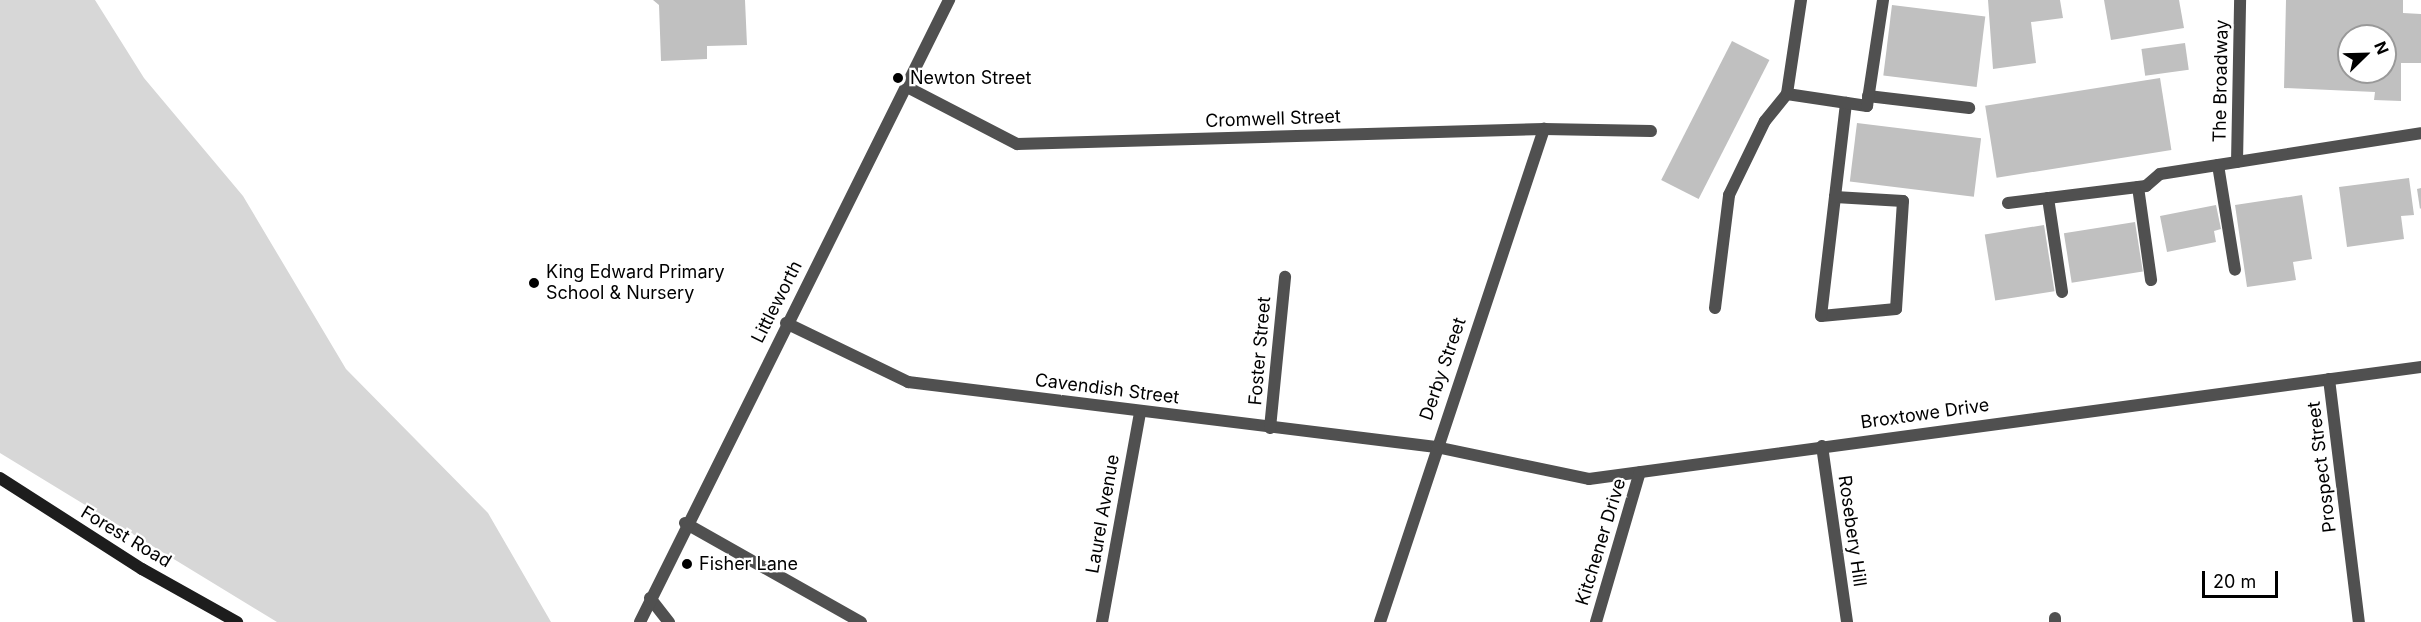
<!DOCTYPE html>
<style>
body{margin:0}
#map{position:relative;width:2421px;height:622px;overflow:hidden;background:#fff;font-family:Inter,sans-serif}
div>[style]{position:absolute}
.green>*{inset:0;background:#d7d7d7}
.building>*{inset:0;background:#c0c0c0;transform-origin:0 0}
.service>*{height:12px;margin:-6px;padding:0 6px;transform-origin:6px;border-radius:6px;background:#505050}
.minor>*{height:12px;margin:-6px;padding:0 6px;transform-origin:6px;border-radius:6px;background:#505050}
.secondary>*{height:12px;margin:-6px;padding:0 6px;transform-origin:6px;border-radius:6px;background:#1d1d1d}
.dots>*{width:16px;height:16px;translate:-50% -50%;box-sizing:border-box;border:3px solid #fff;border-radius:50%}
span{translate:-50% -50%;white-space:nowrap;text-align:center;line-height:1.15;-webkit-text-stroke:4.5px #fff;paint-order:stroke}
.poi-label{font-size:18px;color:#000}
.left{translate:0 -50%;text-align:left}
.street-label{font-size:18px;color:#000}
.north{position:absolute;left:2337px;top:24px;width:60px;height:60px;box-sizing:border-box;background:#fff;border:2px solid #999;border-radius:50%;rotate:67deg;font-size:16px;font-weight:700;line-height:24px;text-align:center;color:#000}
.north::after{content:'';display:block;margin:auto;width:21px;height:27px;background:#000;clip-path:polygon(50% 0,100% 100%,50% 72%,0 100%)}
.scale{position:absolute;left:2202px;top:571px;width:76px;height:27px;box-sizing:border-box;border:3px solid #000;border-top:0;padding-left:8px;font-size:18px;line-height:21px;white-space:nowrap;color:#000;-webkit-text-stroke:4px #fff;paint-order:stroke}
</style>
<div id="map">
<div class="green">
<div style="clip-path:polygon(0 0,95px 0,144px 78px,243px 196px,346px 369px,488px 513px,551px 622px,277px 622px,0 453px)"></div>
</div>
<div class="building">
<div style="clip-path:polygon(653px 0,745px 0,747px 45px,707px 46px,707px 59px,661px 61px,659px 5px)"></div>
<div style="clip-path:polygon(1988px 0,2060px 0,2063px 18px,2031px 22px,2036px 63px,1993px 69px)"></div>
<div style="clip-path:polygon(2104px 0,2179px 0,2184px 28px,2111px 40px)"></div>
<div style="clip-path:polygon(evenodd,2286px 0,2403px 0,2403px 13px,2421px 14px,2421px 63px,2401px 63px,2401px 101px,2374px 100px,2375px 92px,2284px 88px,2286px 0,2349px 36px,2385px 36px,2385px 72px,2349px 72px,2349px 36px)"></div>
<div style="left:1892px;top:5px;width:94px;height:71px;rotate:7deg"></div>
<div style="left:1732px;top:41px;width:42px;height:156px;rotate:27deg"></div>
<div style="left:2185px;top:43px;width:27px;height:44px;rotate:82deg"></div>
<div style="left:2160px;top:78px;width:73px;height:177px;rotate:81deg"></div>
<div style="left:1857px;top:123px;width:125px;height:59px;rotate:7deg"></div>
<div style="clip-path:polygon(2409px 178px,2414px 215px,2401px 216px,2404px 239px,2347px 247px,2339px 187px)"></div>
<div style="clip-path:polygon(2421px 188px,2421px 208px,2420px 209px,2417px 189px)"></div>
<div style="clip-path:polygon(2302px 195px,2312px 259px,2293px 262px,2296px 280px,2247px 287px,2235px 205px)"></div>
<div style="clip-path:polygon(2216px 205px,2221px 229px,2214px 231px,2216px 242px,2167px 252px,2160px 216px)"></div>
<div style="left:2135px;top:222px;width:50px;height:72px;rotate:81deg"></div>
<div style="left:2044px;top:225px;width:67px;height:60px;rotate:81deg"></div>
</div>
<div class="service">
<div style="left:1868px;top:96px;width:102px;rotate:6.8deg"></div>
<div style="left:2218px;top:165px;width:106px;rotate:80.8deg"></div>
<div style="left:2138px;top:187px;width:94px;rotate:82deg"></div>
<div style="left:1835px;top:197px;width:68px;rotate:3.4deg"></div>
<div style="left:1903px;top:201px;width:108px;rotate:93.7deg"></div>
<div style="left:1896px;top:309px;width:75px;rotate:174.7deg"></div>
<div style="left:1821px;top:316px;width:120px;rotate:-83.3deg"></div>
<div style="left:1835px;top:197px;width:95px;rotate:-83.3deg"></div>
<div style="left:2048px;top:198px;width:95px;rotate:81.5deg"></div>
<div style="left:2008px;top:203px;width:139px;rotate:-7deg"></div>
<div style="left:2146px;top:186px;width:18px;rotate:-41deg"></div>
<div style="left:1715px;top:308px;width:114px;rotate:-82.9deg"></div>
<div style="left:1729px;top:195px;width:82px;rotate:-64.1deg"></div>
<div style="left:1765px;top:121px;width:35px;rotate:-51deg"></div>
</div>
<div class="minor">
<div style="left:1801px;top:0;width:95px;rotate:98.5deg"></div>
<div style="left:1787px;top:94px;width:81px;rotate:8.5deg"></div>
<div style="left:1867px;top:106px;width:107px;rotate:-81.4deg"></div>
<div style="left:909px;top:88px;width:122px;rotate:27.4deg"></div>
<div style="left:1017px;top:144px;width:527px;rotate:-1.63deg"></div>
<div style="left:1544px;top:129px;width:107px;rotate:1.1deg"></div>
<div style="left:2237px;top:162px;width:162px;rotate:-88.9deg"></div>
<div style="left:2160px;top:174px;width:264px;rotate:-8.9deg"></div>
<div style="left:786px;top:323px;width:136px;rotate:25.8deg"></div>
<div style="left:908px;top:382px;width:532px;rotate:7.02deg"></div>
<div style="left:1436px;top:447px;width:156px;rotate:11.8deg"></div>
<div style="left:1589px;top:479px;width:840px;rotate:-7.67deg"></div>
<div style="left:2329px;top:379px;width:245px;rotate:83deg"></div>
<div style="left:1270px;top:428px;width:152px;rotate:-84.3deg"></div>
<div style="left:1822px;top:446px;width:178px;rotate:81.9deg"></div>
<div style="left:685px;top:523px;width:202px;rotate:29.4deg"></div>
<div style="left:650px;top:598px;width:31px;rotate:52deg"></div>
<div style="left:2055px;top:618px;width:4px;rotate:90deg"></div>
<div style="left:640px;top:622px;width:695px;rotate:-63.58deg"></div>
<div style="left:1102px;top:622px;width:213px;rotate:-79.7deg"></div>
<div style="left:1380px;top:622px;width:520px;rotate:-71.6deg"></div>
<div style="left:1596px;top:622px;width:156px;rotate:-73.7deg"></div>
</div>
<div class="secondary">
<div style="left:0;top:478px;width:169px;rotate:32.7deg"></div>
<div style="left:142px;top:569px;width:109px;rotate:29.2deg"></div>
</div>
<div class="dots">
<div style="left:898px;top:78px;background:#000"></div>
<div style="left:534px;top:283px;background:#000"></div>
<div style="left:687px;top:564px;background:#000"></div>
</div>
<div class="poi-label">
<span class="left" style="left:910px;top:78px">Newton Street</span>
<span class="left" style="left:546px;top:283px">King Edward Primary<br>School &amp; Nursery</span>
<span class="left" style="left:699px;top:564px">Fisher Lane</span>
</div>
<div class="street-label">
<span style="left:2221px;top:81px;rotate:-89deg">The Broadway</span>
<span style="left:1273px;top:119px;rotate:-2deg">Cromwell Street</span>
<span style="left:777px;top:302px;rotate:-63deg">Littleworth</span>
<span style="left:1260px;top:351px;rotate:-85deg">Foster Street</span>
<span style="left:1443px;top:369px;rotate:-71deg">Derby Street</span>
<span style="left:1107px;top:389px;rotate:7deg">Cavendish Street</span>
<span style="left:1925px;top:414px;rotate:-8deg">Broxtowe Drive</span>
<span style="left:2322px;top:467px;rotate:-97deg">Prospect Street</span>
<span style="left:1103px;top:514px;rotate:-80deg">Laurel Avenue</span>
<span style="left:1852px;top:531px;rotate:82deg">Rosebery Hill</span>
<span style="left:126px;top:537px;rotate:31deg">Forest Road</span>
<span style="left:1601px;top:542px;rotate:-73deg">Kitchener Drive</span>
</div>
<div class="north">N</div>
<div class="scale">20 m</div>
</div>
